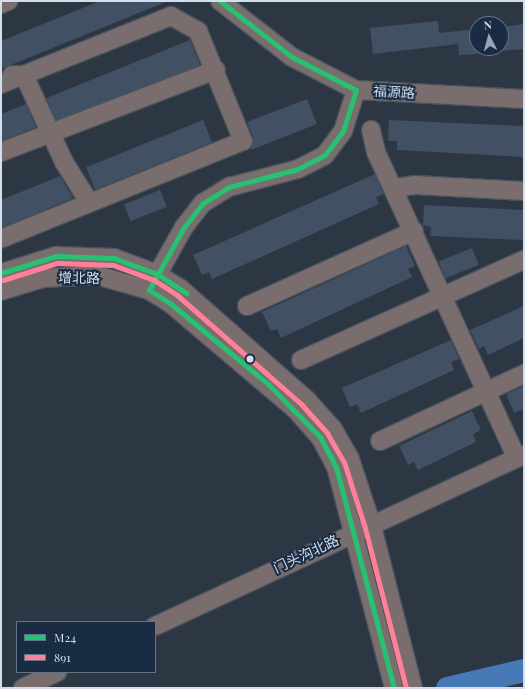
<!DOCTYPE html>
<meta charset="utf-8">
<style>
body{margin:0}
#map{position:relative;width:525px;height:689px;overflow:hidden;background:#2d3744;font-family:"Playfair Display","Noto Sans SC",serif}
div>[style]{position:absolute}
.river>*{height:23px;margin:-11.5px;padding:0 11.5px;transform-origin:11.5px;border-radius:11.5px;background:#4779b6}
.building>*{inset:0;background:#415062;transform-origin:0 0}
.roads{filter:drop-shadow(1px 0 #49535e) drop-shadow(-1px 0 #49535e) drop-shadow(0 1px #49535e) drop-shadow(0 -1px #49535e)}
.minor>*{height:18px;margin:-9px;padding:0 9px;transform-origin:9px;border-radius:9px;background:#796d6d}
.bus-1>*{height:5px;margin:-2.5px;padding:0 2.5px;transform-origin:2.5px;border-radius:2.5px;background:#26c172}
.bus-2>*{height:5px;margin:-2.5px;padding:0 2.5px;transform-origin:2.5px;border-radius:2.5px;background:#ff8098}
.dots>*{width:11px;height:11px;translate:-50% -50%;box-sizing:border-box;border:2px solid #1a2c43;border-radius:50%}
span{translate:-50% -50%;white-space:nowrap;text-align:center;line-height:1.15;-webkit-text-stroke:4px #1a2c43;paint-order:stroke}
.street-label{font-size:14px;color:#d3dfee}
.frame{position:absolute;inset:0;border:2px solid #d3dfee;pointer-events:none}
.legend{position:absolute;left:16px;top:621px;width:140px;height:52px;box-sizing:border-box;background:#1a2c43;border:1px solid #647487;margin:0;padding:5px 7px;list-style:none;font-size:12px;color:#d3dfee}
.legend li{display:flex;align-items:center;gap:8px;height:20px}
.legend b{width:20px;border:1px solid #647487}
.north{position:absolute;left:469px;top:16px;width:40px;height:40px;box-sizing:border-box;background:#1a2c43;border:1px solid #647487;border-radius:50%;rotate:354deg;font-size:11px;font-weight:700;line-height:16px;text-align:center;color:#d3dfee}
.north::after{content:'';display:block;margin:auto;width:14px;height:18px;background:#99a4b2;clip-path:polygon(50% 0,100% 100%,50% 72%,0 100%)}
</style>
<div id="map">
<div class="river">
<div style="left:447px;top:688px;width:79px;rotate:-13.2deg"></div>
</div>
<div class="building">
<div style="clip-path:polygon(100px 1px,168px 1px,1px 69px,1px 41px)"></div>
<div style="clip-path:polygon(438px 21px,439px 33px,477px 29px,477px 54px,459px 55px,458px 44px,373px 54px,370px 28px)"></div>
<div style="clip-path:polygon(524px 24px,524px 49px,501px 51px,501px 27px)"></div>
<div style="left:190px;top:40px;width:27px;height:155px;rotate:68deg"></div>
<div style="clip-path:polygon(307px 99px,317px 124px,251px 150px,253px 137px,247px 122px)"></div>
<div style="clip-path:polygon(26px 104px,36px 127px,1px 141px,1px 114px)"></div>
<div style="left:203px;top:120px;width:24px;height:126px;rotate:68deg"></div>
<div style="clip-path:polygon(389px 120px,524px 126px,524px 157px,397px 150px,397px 141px,388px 141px)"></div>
<div style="clip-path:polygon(375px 174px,384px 194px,376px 197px,379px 204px,212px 279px,209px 272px,202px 275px,193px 255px)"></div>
<div style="clip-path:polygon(60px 176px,73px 198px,1px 228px,1px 200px)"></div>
<div style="left:160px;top:190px;width:18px;height:39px;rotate:68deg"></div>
<div style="clip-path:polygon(424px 205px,524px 210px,524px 240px,430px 236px,431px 227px,423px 225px)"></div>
<div style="clip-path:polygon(406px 246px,415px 266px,408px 269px,412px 277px,281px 338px,277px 329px,271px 331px,262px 312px)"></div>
<div style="left:472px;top:248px;width:18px;height:36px;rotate:68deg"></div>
<div style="clip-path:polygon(524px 306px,524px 338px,488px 355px,484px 346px,479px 349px,470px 330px)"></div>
<div style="clip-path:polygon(451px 340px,459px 359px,451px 362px,454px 370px,361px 413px,357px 404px,350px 407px,342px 388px)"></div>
<div style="clip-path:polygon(524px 386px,524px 409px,514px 413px,506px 394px)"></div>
<div style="clip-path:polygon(472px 411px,481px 430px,473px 434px,476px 442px,418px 470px,414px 462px,408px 465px,399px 446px)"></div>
</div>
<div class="roads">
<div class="minor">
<div style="left:220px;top:1px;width:91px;rotate:37.9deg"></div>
<div style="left:292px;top:57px;width:72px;rotate:27.3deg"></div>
<div style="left:356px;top:90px;width:168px;rotate:3.1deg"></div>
<div style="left:1px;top:4px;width:8px;rotate:-23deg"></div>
<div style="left:12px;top:75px;width:12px"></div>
<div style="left:24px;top:75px;width:96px;rotate:65.3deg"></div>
<div style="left:64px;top:162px;width:47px;rotate:58deg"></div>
<div style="left:1px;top:84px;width:183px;rotate:-21.8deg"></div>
<div style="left:171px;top:16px;width:31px;rotate:29deg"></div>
<div style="left:198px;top:31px;width:119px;rotate:67.8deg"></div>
<div style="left:243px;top:141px;width:261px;rotate:158deg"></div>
<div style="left:371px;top:130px;width:23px;rotate:77deg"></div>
<div style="left:376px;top:152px;width:337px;rotate:65.3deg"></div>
<div style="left:1px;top:152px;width:230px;rotate:-20.9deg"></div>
<div style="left:394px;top:188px;width:21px;rotate:-8deg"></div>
<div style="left:415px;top:185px;width:109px;rotate:3.2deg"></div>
<div style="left:1px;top:273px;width:58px;rotate:-17.2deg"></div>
<div style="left:56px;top:256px;width:58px;rotate:2deg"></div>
<div style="left:114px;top:258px;width:46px;rotate:20.4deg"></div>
<div style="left:157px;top:274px;width:28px;rotate:32deg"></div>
<div style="left:181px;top:289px;width:168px;rotate:41.4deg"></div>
<div style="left:307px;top:400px;width:39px;rotate:48deg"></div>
<div style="left:333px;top:429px;width:34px;rotate:60deg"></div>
<div style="left:350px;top:459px;width:71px;rotate:71.8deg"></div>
<div style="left:372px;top:526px;width:167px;rotate:75.8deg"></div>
<div style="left:152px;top:284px;width:65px;rotate:-60.7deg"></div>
<div style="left:184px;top:227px;width:31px;rotate:-52deg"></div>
<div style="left:203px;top:203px;width:31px;rotate:-32deg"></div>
<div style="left:229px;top:187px;width:71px;rotate:-14.6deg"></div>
<div style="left:298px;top:169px;width:30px;rotate:-27deg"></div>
<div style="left:325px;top:155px;width:30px;rotate:-53deg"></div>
<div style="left:343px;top:131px;width:43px;rotate:-72.4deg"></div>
<div style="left:1px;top:291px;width:45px;rotate:-16.8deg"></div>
<div style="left:44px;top:278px;width:52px;rotate:-3.3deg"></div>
<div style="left:96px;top:275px;width:55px;rotate:15.8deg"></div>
<div style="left:149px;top:290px;width:26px;rotate:32deg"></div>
<div style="left:171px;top:304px;width:165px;rotate:40.3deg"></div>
<div style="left:297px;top:411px;width:35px;rotate:49deg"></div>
<div style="left:320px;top:437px;width:34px;rotate:62deg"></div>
<div style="left:336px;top:467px;width:228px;rotate:75.3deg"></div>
<div style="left:247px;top:306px;width:183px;rotate:-24.2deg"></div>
<div style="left:301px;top:360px;width:244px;rotate:-24.2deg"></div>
<div style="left:380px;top:441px;width:159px;rotate:-25deg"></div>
<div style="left:155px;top:626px;width:407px;rotate:-24.9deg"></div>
<div style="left:23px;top:688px;width:38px;rotate:-25deg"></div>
</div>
</div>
<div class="bus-1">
<div style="left:220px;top:1px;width:91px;rotate:37.9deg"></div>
<div style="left:292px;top:57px;width:72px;rotate:27.3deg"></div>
<div style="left:356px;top:90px;width:43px;rotate:107.6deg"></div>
<div style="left:343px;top:131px;width:30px;rotate:127deg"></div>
<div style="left:325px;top:155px;width:30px;rotate:153deg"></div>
<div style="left:298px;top:169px;width:71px;rotate:165.4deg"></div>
<div style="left:229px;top:187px;width:31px;rotate:148deg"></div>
<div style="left:203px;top:203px;width:31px;rotate:128deg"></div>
<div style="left:184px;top:227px;width:72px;rotate:119.1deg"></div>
<div style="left:149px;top:290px;width:26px;rotate:32deg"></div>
<div style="left:171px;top:304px;width:126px;rotate:39.5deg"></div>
<div style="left:268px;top:384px;width:74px;rotate:45.5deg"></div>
<div style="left:320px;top:437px;width:34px;rotate:62deg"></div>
<div style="left:336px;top:467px;width:228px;rotate:75.3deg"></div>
<div style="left:1px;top:273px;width:58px;rotate:-17.2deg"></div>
<div style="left:56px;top:256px;width:58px;rotate:2deg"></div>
<div style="left:114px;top:258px;width:46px;rotate:20.4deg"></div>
<div style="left:157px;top:274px;width:35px;rotate:33deg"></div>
</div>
<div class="bus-2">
<div style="left:3px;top:280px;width:57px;rotate:-17.5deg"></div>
<div style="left:57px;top:263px;width:56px;rotate:2deg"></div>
<div style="left:113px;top:265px;width:44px;rotate:20.1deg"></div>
<div style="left:154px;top:280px;width:27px;rotate:33deg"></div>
<div style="left:177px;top:295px;width:167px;rotate:41.3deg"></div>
<div style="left:302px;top:405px;width:38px;rotate:48deg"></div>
<div style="left:327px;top:433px;width:34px;rotate:60deg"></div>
<div style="left:344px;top:462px;width:69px;rotate:72.3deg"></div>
<div style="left:365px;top:528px;width:165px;rotate:75.6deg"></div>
</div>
<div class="dots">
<div style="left:250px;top:359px;background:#d3dfee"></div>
</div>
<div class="street-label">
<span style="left:394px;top:92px;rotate:3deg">福源路</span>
<span style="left:79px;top:278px;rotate:1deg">增北路</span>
<span style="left:306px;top:554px;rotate:-25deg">门头沟北路</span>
</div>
<div class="frame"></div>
<ul class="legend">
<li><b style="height:5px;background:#26c172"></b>M24</li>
<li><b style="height:5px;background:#ff8098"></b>891</li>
</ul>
<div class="north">N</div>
</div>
